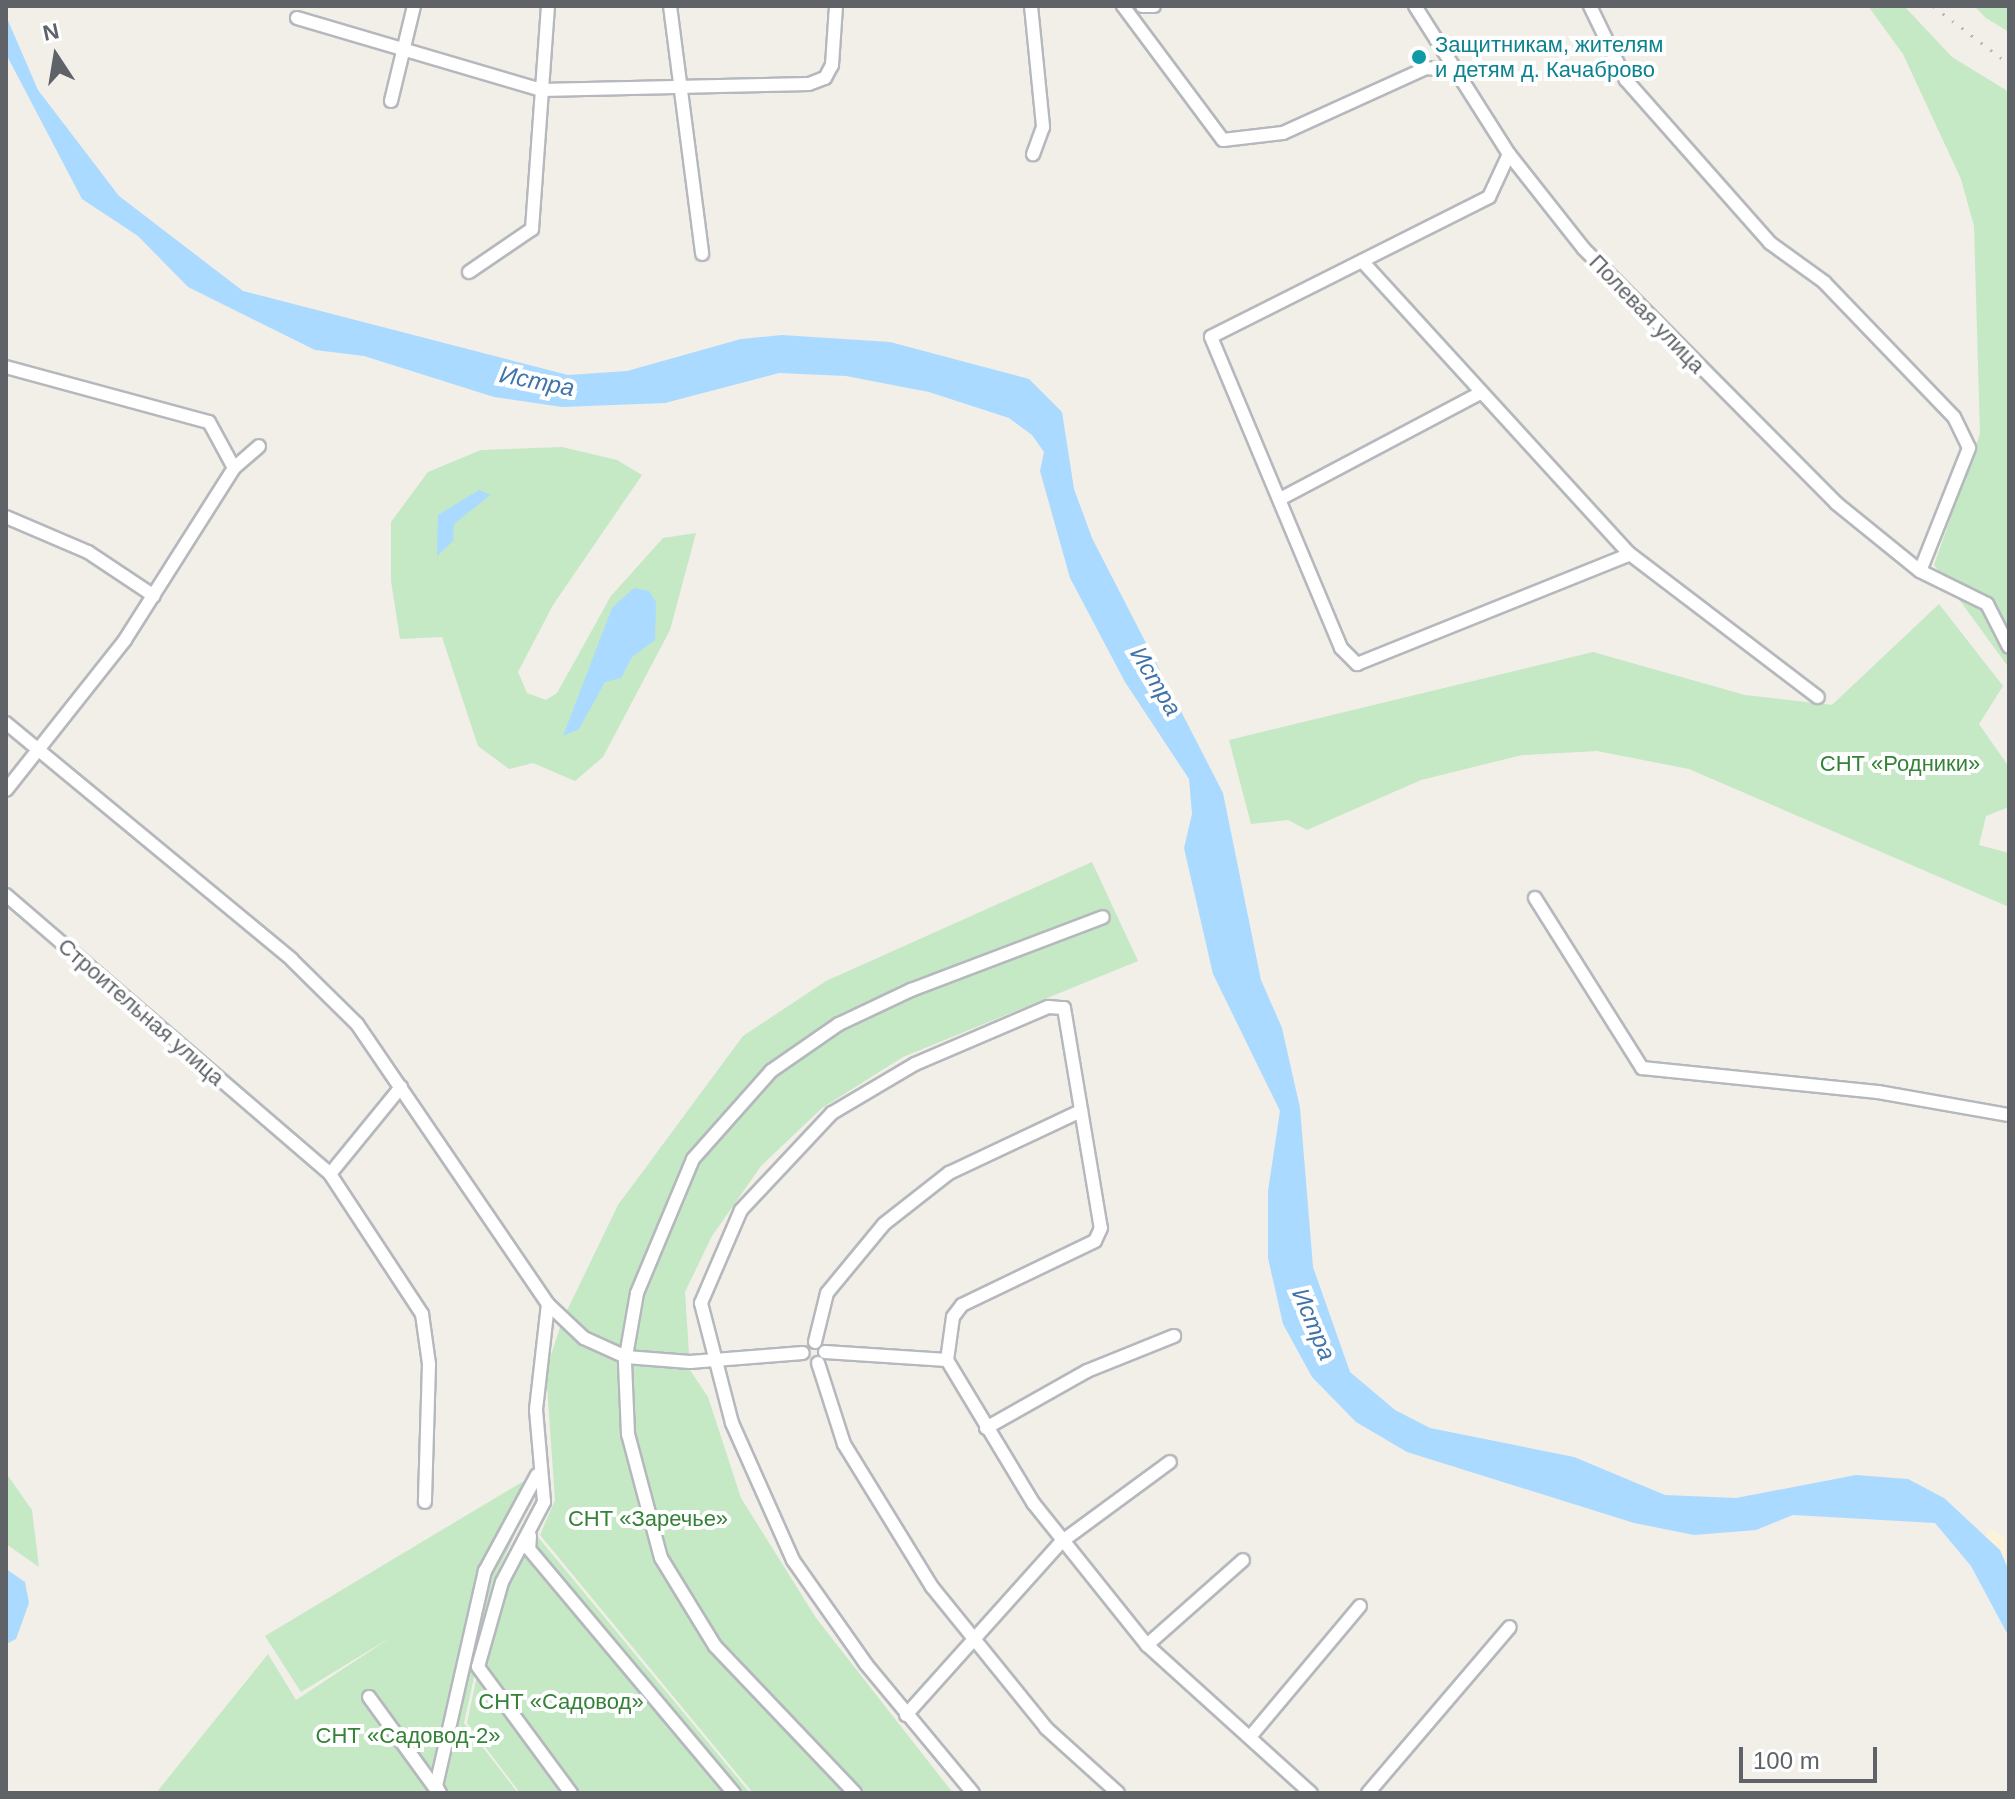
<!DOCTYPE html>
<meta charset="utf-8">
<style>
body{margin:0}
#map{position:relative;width:2015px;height:1799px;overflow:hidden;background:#f1efe8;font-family:Arial,sans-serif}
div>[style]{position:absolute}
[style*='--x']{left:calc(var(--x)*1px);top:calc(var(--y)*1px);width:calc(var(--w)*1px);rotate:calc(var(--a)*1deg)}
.green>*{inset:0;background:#c5e8c5}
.sand>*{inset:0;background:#fbf3d9}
.water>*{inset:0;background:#aadaff}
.roads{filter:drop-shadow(2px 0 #b5b8bc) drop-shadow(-2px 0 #b5b8bc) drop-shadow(0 2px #b5b8bc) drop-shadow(0 -2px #b5b8bc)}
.minor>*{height:12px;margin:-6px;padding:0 6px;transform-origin:6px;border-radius:6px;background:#fff}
.rail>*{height:3px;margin-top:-1.5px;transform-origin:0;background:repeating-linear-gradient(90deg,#b6b7b8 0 2px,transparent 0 12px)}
.dots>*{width:22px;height:22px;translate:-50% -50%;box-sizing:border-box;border:4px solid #fff;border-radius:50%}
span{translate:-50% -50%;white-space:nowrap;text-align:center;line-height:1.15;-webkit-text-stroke:8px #fff;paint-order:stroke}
.culture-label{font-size:22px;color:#0d838f}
.left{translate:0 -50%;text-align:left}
.street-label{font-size:22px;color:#5f6368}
.park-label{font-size:22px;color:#348238}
.water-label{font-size:24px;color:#4174aa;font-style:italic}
.frame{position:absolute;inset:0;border:8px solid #5f6368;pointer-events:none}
.north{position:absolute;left:16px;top:16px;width:80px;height:80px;-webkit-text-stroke:6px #fff;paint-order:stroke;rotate:348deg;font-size:22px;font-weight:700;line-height:32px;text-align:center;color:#5f6368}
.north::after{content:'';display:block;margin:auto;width:28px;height:36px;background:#5f6368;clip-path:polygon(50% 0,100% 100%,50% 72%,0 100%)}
.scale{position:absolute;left:1739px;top:1747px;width:138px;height:36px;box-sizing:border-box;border:4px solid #5f6368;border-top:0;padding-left:10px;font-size:24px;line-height:28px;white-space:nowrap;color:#5f6368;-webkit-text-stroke:6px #fff;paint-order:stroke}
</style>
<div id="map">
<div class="green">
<div style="clip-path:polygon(1868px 6px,1904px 6px,1952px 57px,2009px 92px,2009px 668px,1934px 565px,1980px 434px,1974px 226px,1961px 179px,1903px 54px)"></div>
<div style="clip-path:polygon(1974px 6px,2009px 6px,2009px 32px,1986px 18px)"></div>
<div style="clip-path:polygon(562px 447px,617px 460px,642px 475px,553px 605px,518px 672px,527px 693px,546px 700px,557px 693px,611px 596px,663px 538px,696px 533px,670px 630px,603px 757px,575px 781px,533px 763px,509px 769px,478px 746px,442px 637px,400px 639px,391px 581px,391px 522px,428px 472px,481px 450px)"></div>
<div style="clip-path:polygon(1939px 604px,2003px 686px,1979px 724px,2009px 767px,2009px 807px,1986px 816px,1979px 845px,2009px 853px,2009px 907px,1689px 769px,1597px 751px,1522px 755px,1421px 780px,1307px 830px,1288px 820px,1251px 824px,1229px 740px,1593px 652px,1745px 695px,1832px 705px)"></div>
<div style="clip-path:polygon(1092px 862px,1138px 961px,903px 1057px,822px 1108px,761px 1166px,712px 1236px,685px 1292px,690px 1370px,708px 1397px,741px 1498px,816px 1618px,953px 1793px,753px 1793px,540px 1535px,555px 1500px,546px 1371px,562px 1321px,618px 1205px,743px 1036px,826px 981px)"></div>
<div style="clip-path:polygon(6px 1473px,32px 1510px,39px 1567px,6px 1544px)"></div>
<div style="clip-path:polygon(522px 1482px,534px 1492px,496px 1576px,464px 1723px,518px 1793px,156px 1793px,268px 1654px,296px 1700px,393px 1636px,301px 1692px,265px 1636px)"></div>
<div style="clip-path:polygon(522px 1525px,538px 1537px,750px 1793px,520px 1793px,467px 1723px,498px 1577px)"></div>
</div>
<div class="sand">
<div style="clip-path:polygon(1990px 1528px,2005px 1538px,2005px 1561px,1985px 1538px)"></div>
</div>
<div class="water">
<div style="clip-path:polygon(6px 16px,38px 90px,119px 196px,243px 291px,568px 375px,627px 371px,741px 339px,782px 335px,890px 342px,1029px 379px,1062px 412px,1074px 489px,1092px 538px,1223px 793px,1261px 980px,1282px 1028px,1300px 1108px,1313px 1267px,1350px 1372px,1395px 1410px,1430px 1428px,1574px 1457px,1665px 1495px,1736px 1498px,1856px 1475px,1908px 1479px,1944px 1498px,2000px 1550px,2009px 1571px,2009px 1637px,1971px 1566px,1935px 1523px,1793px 1515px,1756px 1530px,1694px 1535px,1634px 1523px,1407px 1452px,1356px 1422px,1312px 1377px,1283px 1324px,1268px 1258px,1268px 1191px,1280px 1111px,1213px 974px,1184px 848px,1192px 814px,1189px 779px,1125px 682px,1070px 578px,1040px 471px,1044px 452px,1032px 435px,1009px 418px,929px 392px,846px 376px,779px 373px,665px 403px,562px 407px,494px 397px,364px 356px,315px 350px,188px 287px,138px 236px,82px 199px,6px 54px)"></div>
<div style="clip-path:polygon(479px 490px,490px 495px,454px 524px,453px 541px,437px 556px,438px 515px)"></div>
<div style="clip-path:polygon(634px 588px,649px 591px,656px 602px,655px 640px,632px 657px,621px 678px,605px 682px,579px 729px,563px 736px,612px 608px)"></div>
<div style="clip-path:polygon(6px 1569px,25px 1582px,29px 1603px,16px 1639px,6px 1644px)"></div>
</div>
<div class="roads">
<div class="minor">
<div style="--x:670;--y:6;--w:250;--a:82.6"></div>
<div style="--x:1031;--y:6;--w:122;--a:84.3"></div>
<div style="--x:1043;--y:127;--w:29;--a:110"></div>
<div style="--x:1123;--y:6;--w:167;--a:53.3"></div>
<div style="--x:1223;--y:140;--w:60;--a:-6.7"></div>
<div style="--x:1283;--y:133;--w:157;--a:-24.4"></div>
<div style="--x:1426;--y:68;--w:29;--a:6"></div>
<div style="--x:1142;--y:6;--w:12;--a:0"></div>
<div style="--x:1415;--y:6;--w:175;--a:57.6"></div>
<div style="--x:1509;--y:154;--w:121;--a:51.7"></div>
<div style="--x:1584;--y:249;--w:358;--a:45.2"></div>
<div style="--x:1836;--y:503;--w:108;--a:39"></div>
<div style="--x:1920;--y:571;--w:75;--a:26.2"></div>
<div style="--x:1987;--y:604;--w:48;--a:62.9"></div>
<div style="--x:1590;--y:6;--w:82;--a:64.1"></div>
<div style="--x:1626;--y:80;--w:217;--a:48.5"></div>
<div style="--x:1770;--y:243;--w:67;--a:35.8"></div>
<div style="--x:1824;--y:282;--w:187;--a:46.1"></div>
<div style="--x:1954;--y:417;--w:34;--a:64"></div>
<div style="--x:1969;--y:448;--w:132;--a:111.7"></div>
<div style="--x:297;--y:18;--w:254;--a:16.4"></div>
<div style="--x:541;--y:90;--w:268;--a:-1.3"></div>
<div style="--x:809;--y:84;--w:17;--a:-21"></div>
<div style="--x:825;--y:78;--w:15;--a:-62"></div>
<div style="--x:832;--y:65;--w:59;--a:-86.1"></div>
<div style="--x:391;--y:101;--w:98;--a:-76.4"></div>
<div style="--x:1509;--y:154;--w:47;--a:114.9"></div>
<div style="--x:1489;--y:197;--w:311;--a:153.3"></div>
<div style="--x:1211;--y:337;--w:337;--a:67.3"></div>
<div style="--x:1341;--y:648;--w:23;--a:45"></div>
<div style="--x:1357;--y:664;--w:294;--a:-21.9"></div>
<div style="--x:1362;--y:261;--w:397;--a:47.6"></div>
<div style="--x:1630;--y:554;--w:236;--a:37.3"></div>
<div style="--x:469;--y:272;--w:76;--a:-34.3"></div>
<div style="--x:532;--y:229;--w:224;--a:-85.9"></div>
<div style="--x:6;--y:367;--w:210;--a:15.2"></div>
<div style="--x:209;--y:422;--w:52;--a:61.5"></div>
<div style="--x:234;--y:468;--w:204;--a:122.4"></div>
<div style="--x:125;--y:640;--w:191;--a:128.4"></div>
<div style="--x:234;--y:468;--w:33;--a:-41"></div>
<div style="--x:1280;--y:499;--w:224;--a:-27.9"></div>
<div style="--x:6;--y:517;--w:89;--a:23.1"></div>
<div style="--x:88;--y:552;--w:79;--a:33.7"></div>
<div style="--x:6;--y:723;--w:371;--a:39.6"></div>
<div style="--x:292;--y:960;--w:91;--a:44.6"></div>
<div style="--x:357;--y:1024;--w:339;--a:55.7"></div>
<div style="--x:548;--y:1304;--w:50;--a:43.4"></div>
<div style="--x:584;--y:1338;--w:46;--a:24.3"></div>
<div style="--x:626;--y:1357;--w:64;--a:4.5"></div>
<div style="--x:690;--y:1362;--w:113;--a:-4.6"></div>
<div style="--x:6;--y:895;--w:428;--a:40.7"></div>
<div style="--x:1535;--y:898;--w:201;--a:57.8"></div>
<div style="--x:1642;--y:1068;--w:237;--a:5.8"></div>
<div style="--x:1878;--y:1092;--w:133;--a:10"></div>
<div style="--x:401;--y:1087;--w:112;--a:129.2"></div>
<div style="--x:330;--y:1174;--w:168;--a:56.7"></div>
<div style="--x:422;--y:1314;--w:50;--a:82"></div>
<div style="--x:429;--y:1364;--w:138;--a:91.7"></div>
<div style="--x:548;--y:1304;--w:107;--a:96.5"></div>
<div style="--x:536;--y:1410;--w:92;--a:85"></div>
<div style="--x:544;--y:1502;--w:90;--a:117.7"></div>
<div style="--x:502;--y:1582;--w:88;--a:105.8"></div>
<div style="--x:478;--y:1667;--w:157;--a:53.6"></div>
<div style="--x:815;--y:1342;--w:50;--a:-76.2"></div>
<div style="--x:827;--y:1293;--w:89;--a:-50.4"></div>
<div style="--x:884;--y:1224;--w:83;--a:-38.1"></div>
<div style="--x:949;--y:1173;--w:146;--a:-25.2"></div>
<div style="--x:825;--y:1352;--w:122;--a:3.8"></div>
<div style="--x:818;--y:1363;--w:85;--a:72.2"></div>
<div style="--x:844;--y:1444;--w:168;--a:58.4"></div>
<div style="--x:932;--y:1587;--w:181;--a:51"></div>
<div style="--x:1046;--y:1728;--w:97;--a:42.1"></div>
<div style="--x:986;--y:1428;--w:116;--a:-29.4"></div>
<div style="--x:1087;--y:1371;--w:94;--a:-21.9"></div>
<div style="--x:530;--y:1536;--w:13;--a:94"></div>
<div style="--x:529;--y:1549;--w:319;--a:50"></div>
<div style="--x:1147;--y:1645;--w:128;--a:-41.5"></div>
<div style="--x:369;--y:1697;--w:112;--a:54"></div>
<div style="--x:906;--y:1715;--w:232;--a:-48.1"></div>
<div style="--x:1061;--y:1542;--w:135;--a:-36.3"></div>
<div style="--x:1250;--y:1737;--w:171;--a:-50"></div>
<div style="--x:440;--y:1793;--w:8;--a:-120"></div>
<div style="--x:436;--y:1786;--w:221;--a:-77.2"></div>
<div style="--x:485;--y:1571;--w:109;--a:-61.6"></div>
<div style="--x:855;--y:1793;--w:203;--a:-133.6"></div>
<div style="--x:715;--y:1646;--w:103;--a:-121.5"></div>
<div style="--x:661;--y:1558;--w:128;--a:-104.9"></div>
<div style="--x:628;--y:1434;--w:72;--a:-92.4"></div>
<div style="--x:625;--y:1362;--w:70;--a:-80.1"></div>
<div style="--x:637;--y:1293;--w:145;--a:-67.3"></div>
<div style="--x:693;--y:1159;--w:118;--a:-48.4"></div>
<div style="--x:771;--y:1071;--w:83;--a:-34.7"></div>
<div style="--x:839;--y:1024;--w:80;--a:-25.3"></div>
<div style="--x:911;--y:990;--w:205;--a:-20.8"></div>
<div style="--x:973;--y:1793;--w:168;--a:-129.7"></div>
<div style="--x:866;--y:1664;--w:127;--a:-125.1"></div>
<div style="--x:793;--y:1560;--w:150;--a:-114"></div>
<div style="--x:732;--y:1423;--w:124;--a:-104.5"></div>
<div style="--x:701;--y:1303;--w:101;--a:-66.7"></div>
<div style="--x:741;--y:1210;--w:133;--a:-46.8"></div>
<div style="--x:832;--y:1113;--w:96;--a:-30.6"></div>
<div style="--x:915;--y:1064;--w:145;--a:-23.2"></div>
<div style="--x:1048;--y:1007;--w:16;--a:4"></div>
<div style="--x:1064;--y:1008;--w:223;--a:80.5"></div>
<div style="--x:1101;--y:1228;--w:14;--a:115"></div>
<div style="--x:1095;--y:1241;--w:148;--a:154.3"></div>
<div style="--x:962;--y:1305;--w:15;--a:127"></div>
<div style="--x:953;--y:1317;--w:43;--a:97.9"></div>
<div style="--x:947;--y:1360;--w:168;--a:58.9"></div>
<div style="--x:1034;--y:1504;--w:181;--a:51.3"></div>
<div style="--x:1147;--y:1645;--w:221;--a:42.1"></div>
<div style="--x:1368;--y:1793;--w:218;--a:-49.5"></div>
</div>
</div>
<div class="rail">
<div style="--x:1933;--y:6;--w:96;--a:37.3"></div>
</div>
<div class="dots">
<div style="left:1419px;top:57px;background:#0f9aa8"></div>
</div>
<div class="culture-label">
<span class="left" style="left:1435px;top:57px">Защитникам, жителям<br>и детям д. Качаброво</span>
</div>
<div class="street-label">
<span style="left:1647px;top:314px;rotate:46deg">Полевая улица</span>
<span style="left:141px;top:1012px;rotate:41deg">Строительная улица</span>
</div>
<div class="park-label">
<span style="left:1900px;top:764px">СНТ «Родники»</span>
<span style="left:648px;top:1519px">СНТ «Заречье»</span>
<span style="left:561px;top:1702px">СНТ «Садовод»</span>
<span style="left:408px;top:1736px">СНТ «Садовод-2»</span>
</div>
<div class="water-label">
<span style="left:537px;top:381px;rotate:11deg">Истра</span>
<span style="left:1156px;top:681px;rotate:59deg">Истра</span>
<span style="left:1314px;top:1324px;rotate:67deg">Истра</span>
</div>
<div class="frame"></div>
<div class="north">N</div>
<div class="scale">100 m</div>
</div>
